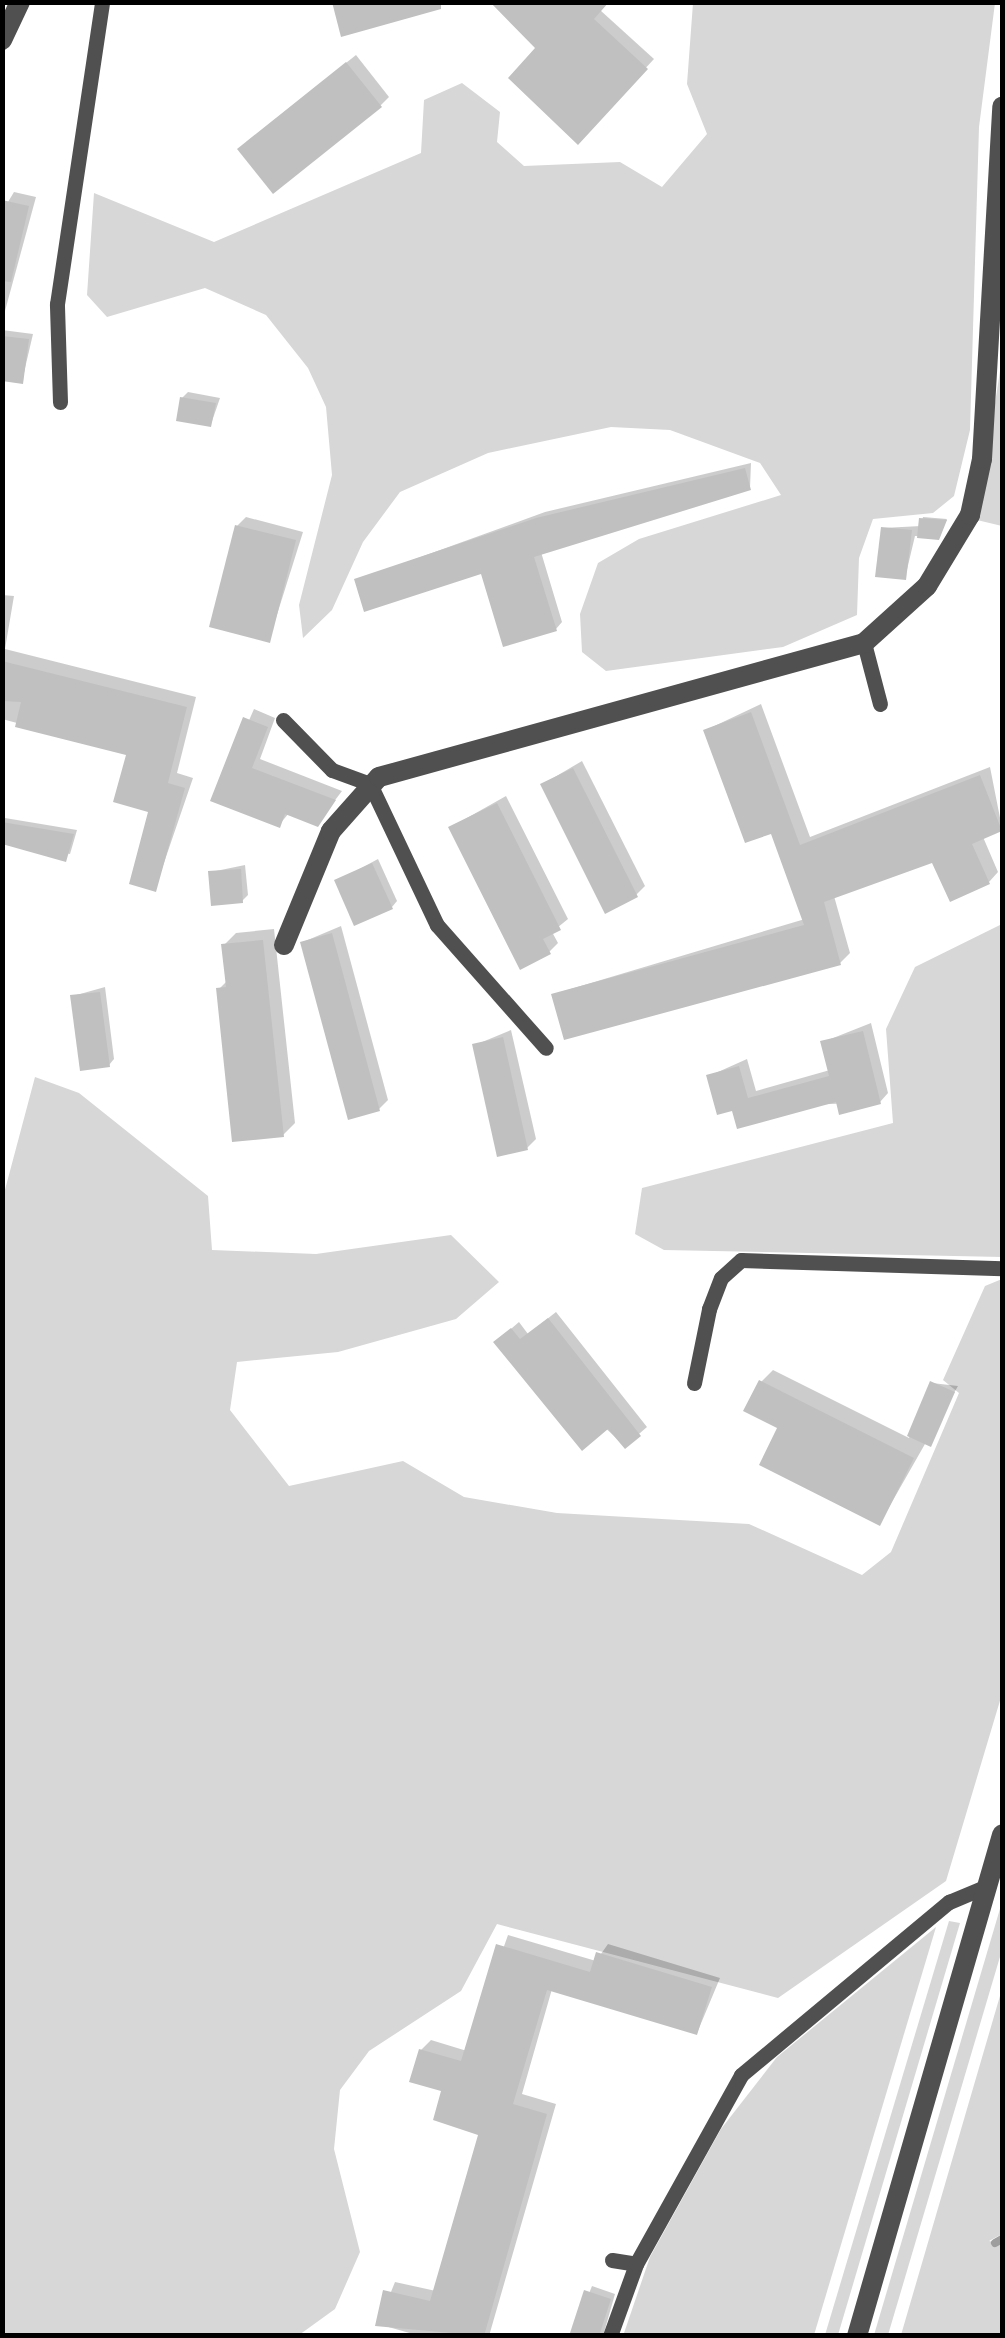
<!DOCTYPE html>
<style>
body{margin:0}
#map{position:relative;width:1005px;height:2338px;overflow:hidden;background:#fff;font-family:"Sofia Sans Condensed",sans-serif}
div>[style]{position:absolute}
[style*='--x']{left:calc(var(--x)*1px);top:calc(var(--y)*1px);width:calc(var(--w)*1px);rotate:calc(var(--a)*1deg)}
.green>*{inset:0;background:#d7d7d7}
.shadow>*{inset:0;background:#0003}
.stream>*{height:8px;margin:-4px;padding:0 4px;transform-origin:4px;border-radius:4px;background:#9e9e9e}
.building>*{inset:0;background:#c0c0c0}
.service>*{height:15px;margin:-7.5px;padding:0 7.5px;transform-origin:7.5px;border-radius:7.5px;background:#505050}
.minor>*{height:20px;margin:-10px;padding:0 10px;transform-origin:10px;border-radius:10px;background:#505050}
span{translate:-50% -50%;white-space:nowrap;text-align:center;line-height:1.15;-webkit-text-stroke:9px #fff;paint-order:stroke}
.frame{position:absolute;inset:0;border:5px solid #000;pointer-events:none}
</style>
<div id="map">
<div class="green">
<div style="clip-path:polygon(693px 3px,995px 3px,979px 127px,970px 430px,954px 496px,933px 513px,873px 519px,859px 558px,857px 615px,783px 647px,606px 671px,582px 652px,580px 614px,598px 563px,639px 539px,781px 495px,760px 463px,670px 430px,611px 427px,488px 453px,400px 492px,363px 542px,332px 610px,303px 638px,299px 605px,332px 475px,326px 407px,308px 368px,266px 315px,205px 288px,107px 317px,87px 295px,94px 193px,214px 242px,421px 153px,424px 100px,462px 83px,500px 112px,497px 142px,524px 166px,620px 162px,662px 187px,707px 134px,687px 84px)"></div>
<div style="clip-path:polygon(1002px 358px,1002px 526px,977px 520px)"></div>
<div style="clip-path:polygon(1002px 924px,1002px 1257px,664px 1250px,635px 1234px,642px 1188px,893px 1123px,886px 1029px,915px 967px)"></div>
<div style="clip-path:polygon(35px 1077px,79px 1093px,208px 1196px,212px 1250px,316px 1254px,451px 1235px,499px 1282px,456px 1319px,338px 1352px,237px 1362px,230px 1410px,289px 1486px,403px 1461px,464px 1497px,557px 1513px,749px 1524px,862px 1575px,891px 1552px,959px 1393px,943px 1380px,985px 1286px,1002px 1279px,1002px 1694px,946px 1881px,778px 1998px,497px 1924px,461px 1991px,369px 2051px,340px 2090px,334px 2149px,360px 2252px,335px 2309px,299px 2335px,3px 2335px,2px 1201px)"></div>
<div style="clip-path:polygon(1002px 1902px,1002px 1950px,888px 2335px,874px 2335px)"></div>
<div style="clip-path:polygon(949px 1921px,960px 1923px,838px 2335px,825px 2335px)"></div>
<div style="clip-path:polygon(936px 1927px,814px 2335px,623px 2336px,650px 2257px,721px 2129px,777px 2057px)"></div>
<div style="clip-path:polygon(1002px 1989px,1002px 2234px,989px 2241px,1002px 2244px,1002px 2335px,901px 2335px)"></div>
</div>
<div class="shadow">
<div style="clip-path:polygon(600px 10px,654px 59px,578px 141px,538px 48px)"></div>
<div style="clip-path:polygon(356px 55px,389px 97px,380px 106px,249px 140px)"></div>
<div style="clip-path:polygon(14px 192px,36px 197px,2px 322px,2px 212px)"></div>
<div style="clip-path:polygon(2px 330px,33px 334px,22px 381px,2px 379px)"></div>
<div style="clip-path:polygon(188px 392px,220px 398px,211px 424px,182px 398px)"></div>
<div style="clip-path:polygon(751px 463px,750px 488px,541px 552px,562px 622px,556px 629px,482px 571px,357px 580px,545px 512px)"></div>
<div style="clip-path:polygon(246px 517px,303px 532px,269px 640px,237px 526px)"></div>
<div style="clip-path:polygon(923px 517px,947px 519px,938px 537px,915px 536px,905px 578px,883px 528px,921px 526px)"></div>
<div style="clip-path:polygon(2px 595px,14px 596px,5px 649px,196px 697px,177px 773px,193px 778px,155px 889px,151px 811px,129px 753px,2px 719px)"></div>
<div style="clip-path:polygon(761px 704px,810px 837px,990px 767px,1002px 828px,983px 837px,998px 872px,989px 882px,934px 860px,834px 896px,850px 953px,840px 963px,554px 994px,805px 919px,772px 831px,706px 730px)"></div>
<div style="clip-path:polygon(254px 709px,275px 718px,260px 759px,342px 791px,317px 824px,289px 813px,279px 825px,214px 800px)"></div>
<div style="clip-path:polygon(582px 761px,645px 886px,636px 895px,543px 784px)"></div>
<div style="clip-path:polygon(506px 796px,568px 919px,552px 932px,558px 943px,549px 952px,451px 827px)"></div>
<div style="clip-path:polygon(5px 818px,77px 830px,70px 854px,2px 841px)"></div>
<div style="clip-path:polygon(378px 859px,397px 901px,392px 907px,337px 881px)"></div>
<div style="clip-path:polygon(245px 865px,248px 895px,242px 901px,211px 872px)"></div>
<div style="clip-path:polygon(341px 926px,388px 1100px,379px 1109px,303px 942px)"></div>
<div style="clip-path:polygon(274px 929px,295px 1123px,283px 1135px,219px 989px,228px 980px,224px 945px,236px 933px)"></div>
<div style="clip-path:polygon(105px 987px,114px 1059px,109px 1065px,73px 996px)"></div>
<div style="clip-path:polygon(871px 1023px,888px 1093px,880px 1102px,734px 1108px,709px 1076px,747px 1059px,756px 1091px,830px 1070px,823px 1042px)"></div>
<div style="clip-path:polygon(511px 1030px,536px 1139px,527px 1148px,475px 1045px)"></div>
<div style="clip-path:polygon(556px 1312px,647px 1427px,625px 1446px,504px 1335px,519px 1322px,528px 1334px)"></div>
<div style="clip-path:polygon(773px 1370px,909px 1438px,932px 1383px,958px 1386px,880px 1523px,781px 1427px,761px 1382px)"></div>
<div style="clip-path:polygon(508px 1935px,596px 1961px,608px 1944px,720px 1978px,697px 2033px,552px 1989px,522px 2094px,556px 2104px,489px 2336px,420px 2336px,378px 2324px,395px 2282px,436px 2291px,481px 2133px,421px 2050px,431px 2040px,467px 2051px)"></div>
<div style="clip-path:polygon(592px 2286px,615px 2294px,603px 2336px,572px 2336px)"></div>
</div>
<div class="stream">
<div style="--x:995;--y:2243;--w:8;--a:-30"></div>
</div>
<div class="building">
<div style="clip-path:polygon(332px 2px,441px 2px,441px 9px,341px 37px)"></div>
<div style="clip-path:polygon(490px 2px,609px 2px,594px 19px,648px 69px,578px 145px,508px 78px,535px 48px)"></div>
<div style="clip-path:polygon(346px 62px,382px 107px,273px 194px,237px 149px)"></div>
<div style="clip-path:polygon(2px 200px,29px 206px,11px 282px,2px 281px)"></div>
<div style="clip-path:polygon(2px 336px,29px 339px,23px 384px,2px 381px)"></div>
<div style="clip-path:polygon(180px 397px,216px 403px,211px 427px,176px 421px)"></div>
<div style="clip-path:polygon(745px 468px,751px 490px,534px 557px,557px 631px,503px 647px,481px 574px,364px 612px,354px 579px,536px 518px)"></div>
<div style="clip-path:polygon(919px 518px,947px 520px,939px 540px,917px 538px)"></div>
<div style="clip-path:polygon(235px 525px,296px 540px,270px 643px,209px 627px)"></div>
<div style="clip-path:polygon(881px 527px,912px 530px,906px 580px,875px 577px)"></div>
<div style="clip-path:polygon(2px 661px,187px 707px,168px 783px,185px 788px,156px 892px,129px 884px,148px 812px,113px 802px,126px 755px,15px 727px,21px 702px,2px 701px)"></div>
<div style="clip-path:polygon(751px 712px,800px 845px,980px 775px,1002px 831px,972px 844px,990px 884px,950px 902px,932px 863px,824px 902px,841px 965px,564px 1040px,551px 994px,804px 925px,771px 834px,745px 843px,703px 730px)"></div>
<div style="clip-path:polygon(243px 717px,268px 727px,252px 768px,336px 800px,318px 827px,285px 814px,280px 828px,210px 801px)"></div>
<div style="clip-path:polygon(573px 768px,638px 897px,605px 914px,540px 784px)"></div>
<div style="clip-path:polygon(497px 803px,561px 930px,543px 939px,551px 954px,520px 970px,448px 827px)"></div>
<div style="clip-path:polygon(2px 822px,74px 834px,66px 862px,2px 844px)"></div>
<div style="clip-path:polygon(372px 863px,393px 909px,354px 926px,334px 880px)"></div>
<div style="clip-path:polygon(241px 869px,243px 903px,211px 906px,208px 871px)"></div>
<div style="clip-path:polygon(332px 933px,380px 1111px,348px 1120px,300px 942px)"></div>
<div style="clip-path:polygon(263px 940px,284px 1137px,232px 1142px,216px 988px,226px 987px,221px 944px)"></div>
<div style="clip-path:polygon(100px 992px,110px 1067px,80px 1071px,70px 995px)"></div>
<div style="clip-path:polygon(863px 1031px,881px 1104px,839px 1115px,836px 1102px,737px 1129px,732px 1111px,717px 1115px,706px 1075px,739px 1066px,748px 1098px,829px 1076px,820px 1041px)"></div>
<div style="clip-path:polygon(503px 1037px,528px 1150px,497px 1157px,472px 1044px)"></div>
<div style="clip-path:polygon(548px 1318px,641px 1436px,625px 1449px,608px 1429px,582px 1451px,493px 1342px,511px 1328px,520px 1339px)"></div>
<div style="clip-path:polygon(759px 1380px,914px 1458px,880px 1526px,759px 1465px,777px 1428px,743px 1411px)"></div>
<div style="clip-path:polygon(930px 1381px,955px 1392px,931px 1447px,907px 1436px)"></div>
<div style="clip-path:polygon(496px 1944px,590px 1972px,596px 1952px,712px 1987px,697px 2035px,547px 1990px,513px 2104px,547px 2114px,484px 2336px,375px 2326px,383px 2290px,430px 2301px,478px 2135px,433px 2120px,441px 2091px,409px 2082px,419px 2049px,461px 2061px)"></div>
<div style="clip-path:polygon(584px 2290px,611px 2299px,599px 2336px,569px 2336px)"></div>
</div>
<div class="service">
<div style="--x:60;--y:402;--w:98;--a:-91.8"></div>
<div style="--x:57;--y:304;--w:305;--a:-81.5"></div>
<div style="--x:864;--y:643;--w:63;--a:75.3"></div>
<div style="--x:283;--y:720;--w:70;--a:45.6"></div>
<div style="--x:332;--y:770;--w:40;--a:20.2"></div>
<div style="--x:370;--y:784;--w:156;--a:64.6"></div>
<div style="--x:437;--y:925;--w:164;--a:48.5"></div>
<div style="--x:694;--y:1383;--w:76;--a:-78.5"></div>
<div style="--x:709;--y:1309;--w:33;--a:-69"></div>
<div style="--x:721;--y:1278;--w:27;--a:-42"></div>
<div style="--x:741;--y:1260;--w:261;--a:1.8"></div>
<div style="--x:612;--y:2260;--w:24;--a:9"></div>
<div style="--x:610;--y:2336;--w:77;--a:-70.1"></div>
<div style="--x:636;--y:2264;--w:216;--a:-60.9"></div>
<div style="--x:741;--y:2075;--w:271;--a:-39.8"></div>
<div style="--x:949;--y:1902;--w:41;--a:-22.8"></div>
</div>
<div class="minor">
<div style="--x:2;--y:40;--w:42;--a:-64.7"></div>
<div style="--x:284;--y:945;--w:123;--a:-67.6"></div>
<div style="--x:331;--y:831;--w:72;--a:-48.4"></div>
<div style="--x:379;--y:777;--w:503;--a:-15.44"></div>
<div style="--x:864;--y:643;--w:85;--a:-42.1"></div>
<div style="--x:927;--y:586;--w:83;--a:-58.8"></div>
<div style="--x:970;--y:515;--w:57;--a:-77.9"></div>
<div style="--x:982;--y:459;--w:353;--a:-86.7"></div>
<div style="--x:857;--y:2336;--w:522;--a:-73.86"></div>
</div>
<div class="frame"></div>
</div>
